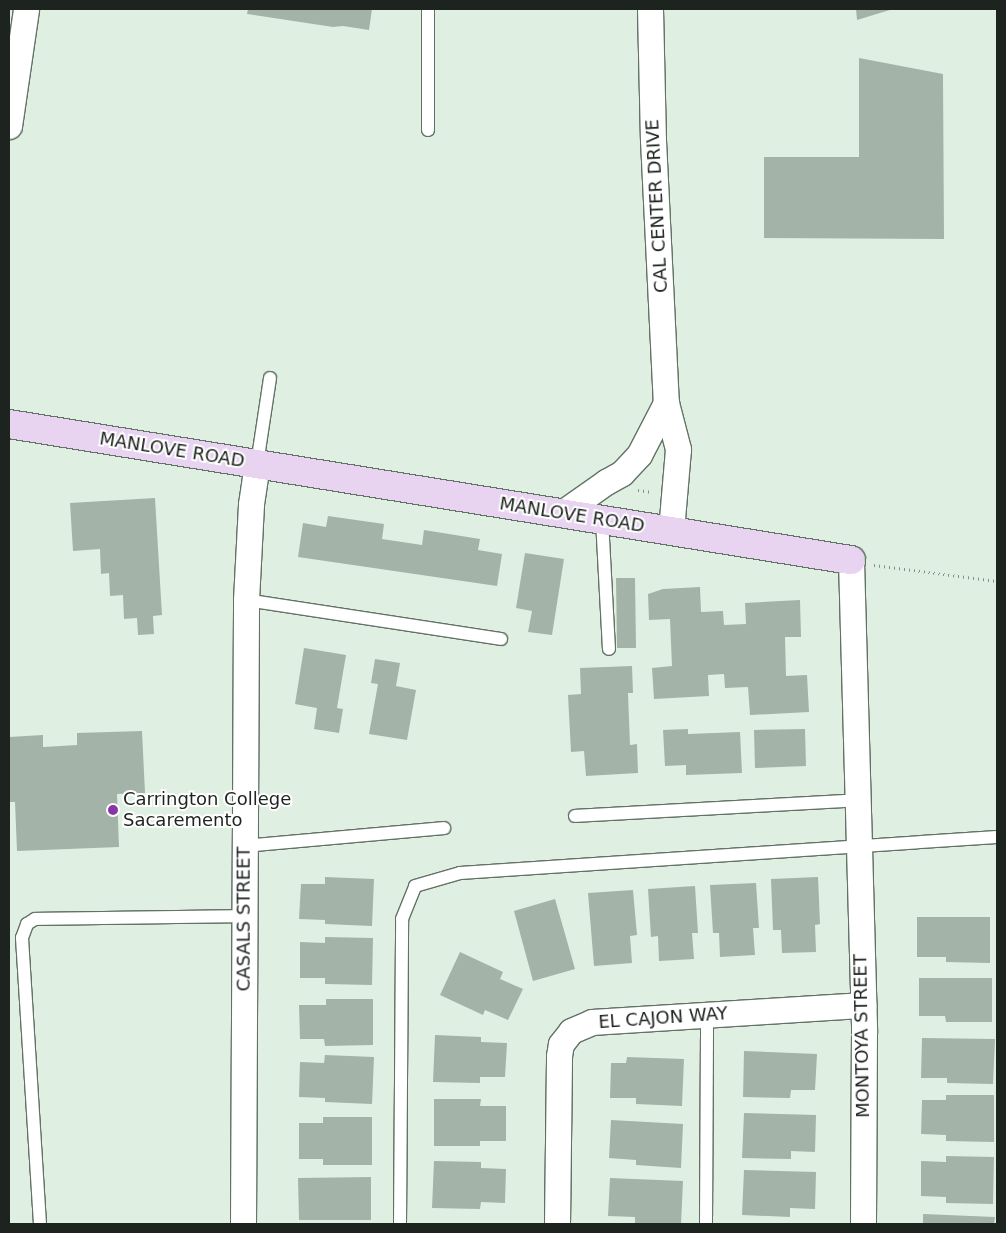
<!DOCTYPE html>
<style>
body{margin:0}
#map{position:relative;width:1006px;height:1233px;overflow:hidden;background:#dff0e3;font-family:"DejaVu Sans",sans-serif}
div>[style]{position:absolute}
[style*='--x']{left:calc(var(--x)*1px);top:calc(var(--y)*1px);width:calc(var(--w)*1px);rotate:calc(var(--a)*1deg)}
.building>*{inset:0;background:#a3b3a7}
.path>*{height:3px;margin-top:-1.5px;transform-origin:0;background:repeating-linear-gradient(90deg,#848f87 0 1px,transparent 0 5px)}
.roads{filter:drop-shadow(1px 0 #637166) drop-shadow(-1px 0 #637166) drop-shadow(0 1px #637166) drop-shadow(0 -1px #637166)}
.lane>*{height:12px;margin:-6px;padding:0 6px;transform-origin:6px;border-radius:6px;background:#fff}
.street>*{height:25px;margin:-12.5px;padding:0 12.5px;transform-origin:12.5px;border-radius:12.5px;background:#fff}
.secondary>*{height:28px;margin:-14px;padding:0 14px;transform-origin:14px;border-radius:14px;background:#e8d3f1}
.dots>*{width:14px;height:14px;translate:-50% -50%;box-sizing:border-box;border:2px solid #fff;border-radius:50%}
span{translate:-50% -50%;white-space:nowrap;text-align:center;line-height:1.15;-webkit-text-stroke:4px #fff;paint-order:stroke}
.street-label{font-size:18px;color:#1d231f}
.poi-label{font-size:18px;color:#1d231f}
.left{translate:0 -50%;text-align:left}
.frame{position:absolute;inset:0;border:10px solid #1d231f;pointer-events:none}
</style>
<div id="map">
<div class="building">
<div style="clip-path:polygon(248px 9px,372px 9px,369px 30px,343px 26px,333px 27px,247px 14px)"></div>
<div style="clip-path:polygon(856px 9px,893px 9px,857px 20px)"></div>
<div style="clip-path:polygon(859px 58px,943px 74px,944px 239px,764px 238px,764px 157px,859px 157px)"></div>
<div style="clip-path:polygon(155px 498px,162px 615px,153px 616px,154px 634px,138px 635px,137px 618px,124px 619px,123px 595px,110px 596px,109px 573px,101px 574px,100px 549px,73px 551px,70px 503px)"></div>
<div style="clip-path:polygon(328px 516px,384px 524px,382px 539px,422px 545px,424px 530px,480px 539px,478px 550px,502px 554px,497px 586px,298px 557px,303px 523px,326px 527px)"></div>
<div style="clip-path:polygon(525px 553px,564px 559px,552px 635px,528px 632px,532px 611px,516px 608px)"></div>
<div style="clip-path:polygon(616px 578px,635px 578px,636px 648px,617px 648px)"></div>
<div style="clip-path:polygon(700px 587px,701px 612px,723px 611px,724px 625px,746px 624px,745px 603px,800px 600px,801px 637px,785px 637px,786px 676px,807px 675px,809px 712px,750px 715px,748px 687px,725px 688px,724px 674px,708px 675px,709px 696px,654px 699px,652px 668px,672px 666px,670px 619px,649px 620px,648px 594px,663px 589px)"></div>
<div style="clip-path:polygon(304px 648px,346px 655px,337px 708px,343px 709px,339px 733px,314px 729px,317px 708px,295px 704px)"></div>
<div style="clip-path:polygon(375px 659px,400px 663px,396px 686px,416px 690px,407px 740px,369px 734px,378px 684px,371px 683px)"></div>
<div style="clip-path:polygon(632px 666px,633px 693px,628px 693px,630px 745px,637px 744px,638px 773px,586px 776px,584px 751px,571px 752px,568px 695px,581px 694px,580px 668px)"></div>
<div style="clip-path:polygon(688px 729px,688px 734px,740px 732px,742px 773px,686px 775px,686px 765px,665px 766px,663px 730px)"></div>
<div style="clip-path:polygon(805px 729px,806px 766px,755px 768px,754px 730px)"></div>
<div style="clip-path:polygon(142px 731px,145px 793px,117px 794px,119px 847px,17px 851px,15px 802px,9px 802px,9px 737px,43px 735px,43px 747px,77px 745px,77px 733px)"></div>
<div style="clip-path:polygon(325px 877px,374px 879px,372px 926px,325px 924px,325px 920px,299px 919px,301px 884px,325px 884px)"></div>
<div style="clip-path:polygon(818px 877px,820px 924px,815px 925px,816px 952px,782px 953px,781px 930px,773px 930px,771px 879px)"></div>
<div style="clip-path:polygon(756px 883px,759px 928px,753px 928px,755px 955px,720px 957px,719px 933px,713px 933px,710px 885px)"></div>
<div style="clip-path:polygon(695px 886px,698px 933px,692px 933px,694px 959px,659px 961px,658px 936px,651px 937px,648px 889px)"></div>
<div style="clip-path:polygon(633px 890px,637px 935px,630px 936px,632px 963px,594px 966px,588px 893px)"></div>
<div style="clip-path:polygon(555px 899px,575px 969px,533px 981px,514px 911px)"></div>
<div style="clip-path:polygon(917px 917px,990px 917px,990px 963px,946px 962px,946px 957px,917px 957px)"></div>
<div style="clip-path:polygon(325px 937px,373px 938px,372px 985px,325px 984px,325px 978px,300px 978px,300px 942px,325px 943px)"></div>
<div style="clip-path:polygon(460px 952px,503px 972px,500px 979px,523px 989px,508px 1020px,485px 1010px,483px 1015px,440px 995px)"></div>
<div style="clip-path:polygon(919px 978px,992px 978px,992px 1022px,946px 1022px,945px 1016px,919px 1016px)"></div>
<div style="clip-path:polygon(326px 999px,373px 999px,373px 1045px,325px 1046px,324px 1039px,300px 1039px,299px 1005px,326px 1005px)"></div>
<div style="clip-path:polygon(435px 1035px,481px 1037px,481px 1042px,507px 1043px,505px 1077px,480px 1077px,480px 1083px,433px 1082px)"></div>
<div style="clip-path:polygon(922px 1038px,995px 1039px,993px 1084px,947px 1083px,947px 1078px,921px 1078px)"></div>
<div style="clip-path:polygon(744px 1051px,817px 1054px,815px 1090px,791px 1090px,790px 1098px,743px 1097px)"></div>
<div style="clip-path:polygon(325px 1055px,374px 1057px,372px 1104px,325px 1102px,325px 1098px,299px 1097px,300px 1062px,324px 1063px)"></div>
<div style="clip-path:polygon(627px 1057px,684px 1059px,682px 1106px,636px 1104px,636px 1098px,610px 1098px,611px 1063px,626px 1063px)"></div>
<div style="clip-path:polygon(946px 1095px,994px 1095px,994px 1142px,946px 1141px,946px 1135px,921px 1134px,922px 1100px,946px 1100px)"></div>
<div style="clip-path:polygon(434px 1099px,481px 1099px,480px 1106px,506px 1106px,506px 1141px,480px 1141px,480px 1146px,434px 1146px)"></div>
<div style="clip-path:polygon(744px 1113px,816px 1115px,815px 1152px,791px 1151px,791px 1159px,742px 1158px)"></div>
<div style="clip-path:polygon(323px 1117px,372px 1117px,372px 1165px,323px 1165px,323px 1159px,299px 1159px,299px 1123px,323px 1123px)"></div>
<div style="clip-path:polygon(611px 1120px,683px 1124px,681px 1168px,636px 1165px,636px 1160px,609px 1158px)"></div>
<div style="clip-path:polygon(946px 1156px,994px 1157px,993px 1204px,946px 1203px,946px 1197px,921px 1196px,921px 1161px,946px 1162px)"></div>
<div style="clip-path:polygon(434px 1161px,481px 1162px,481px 1168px,506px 1169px,505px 1203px,481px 1202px,480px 1209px,432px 1208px)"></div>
<div style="clip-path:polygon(744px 1170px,816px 1172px,815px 1209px,790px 1208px,790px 1217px,742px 1215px)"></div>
<div style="clip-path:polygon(371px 1177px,371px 1220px,299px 1220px,298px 1178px)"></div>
<div style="clip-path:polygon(610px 1178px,683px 1181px,681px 1224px,635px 1223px,635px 1217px,608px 1216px)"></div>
<div style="clip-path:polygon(923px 1214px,995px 1217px,994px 1224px,923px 1224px)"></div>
</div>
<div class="path">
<div style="--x:638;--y:490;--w:14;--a:8"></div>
<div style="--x:874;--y:565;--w:124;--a:7.4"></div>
</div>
<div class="roads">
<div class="lane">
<div style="--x:428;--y:130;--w:121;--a:-90"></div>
<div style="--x:257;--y:464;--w:87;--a:-81.4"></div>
<div style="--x:602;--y:520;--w:129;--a:86.9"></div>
<div style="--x:246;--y:600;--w:258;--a:8.7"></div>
<div style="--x:575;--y:816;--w:282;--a:-3.2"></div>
<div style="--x:244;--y:846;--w:201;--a:-5.1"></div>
<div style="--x:40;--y:1224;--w:287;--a:-93.6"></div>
<div style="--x:22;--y:938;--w:15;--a:-70"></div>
<div style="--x:27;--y:924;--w:9;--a:-32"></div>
<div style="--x:35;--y:919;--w:210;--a:-0.8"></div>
<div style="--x:400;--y:1224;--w:305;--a:-89.6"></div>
<div style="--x:402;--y:919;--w:35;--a:-68"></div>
<div style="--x:415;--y:886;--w:47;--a:-16.1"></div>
<div style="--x:460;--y:873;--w:538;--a:-3.84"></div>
<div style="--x:706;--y:1224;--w:209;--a:-89.7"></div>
</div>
<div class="street">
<div style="--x:650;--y:9;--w:131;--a:88.7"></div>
<div style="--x:653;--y:140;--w:263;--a:87.2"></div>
<div style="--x:666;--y:403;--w:48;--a:75.4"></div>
<div style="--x:678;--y:449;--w:82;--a:94.9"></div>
<div style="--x:9;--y:126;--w:118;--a:-81.7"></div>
<div style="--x:562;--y:513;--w:54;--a:-35.2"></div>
<div style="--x:606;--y:482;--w:18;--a:-29"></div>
<div style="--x:622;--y:473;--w:25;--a:-47"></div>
<div style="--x:639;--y:455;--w:59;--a:-62.6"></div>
<div style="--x:851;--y:560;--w:472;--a:88.4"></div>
<div style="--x:864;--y:1032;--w:192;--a:90.3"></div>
<div style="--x:243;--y:1224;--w:624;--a:-89.72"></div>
<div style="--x:246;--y:600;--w:96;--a:-87"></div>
<div style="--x:251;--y:504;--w:40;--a:-81.5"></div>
<div style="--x:557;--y:1224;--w:168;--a:-89.3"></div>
<div style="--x:559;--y:1056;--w:12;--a:-81"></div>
<div style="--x:561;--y:1044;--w:16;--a:-52"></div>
<div style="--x:571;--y:1031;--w:23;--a:-23"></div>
<div style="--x:592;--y:1022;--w:272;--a:-3.6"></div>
</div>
<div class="secondary">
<div style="--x:9;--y:424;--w:853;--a:9.18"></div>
</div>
</div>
<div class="dots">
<div style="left:113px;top:810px;background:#8736a5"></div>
</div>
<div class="street-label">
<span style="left:657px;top:206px;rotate:-93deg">CAL CENTER DRIVE</span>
<span style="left:172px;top:450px;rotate:9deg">MANLOVE ROAD</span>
<span style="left:572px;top:515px;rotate:9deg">MANLOVE ROAD</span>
<span style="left:244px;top:919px;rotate:-90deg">CASALS STREET</span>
<span style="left:663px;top:1018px;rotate:-4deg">EL CAJON WAY</span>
<span style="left:862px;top:1036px;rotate:-91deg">MONTOYA STREET</span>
</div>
<div class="poi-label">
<span class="left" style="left:123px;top:810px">Carrington College<br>Sacaremento</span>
</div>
<div class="frame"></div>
</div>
